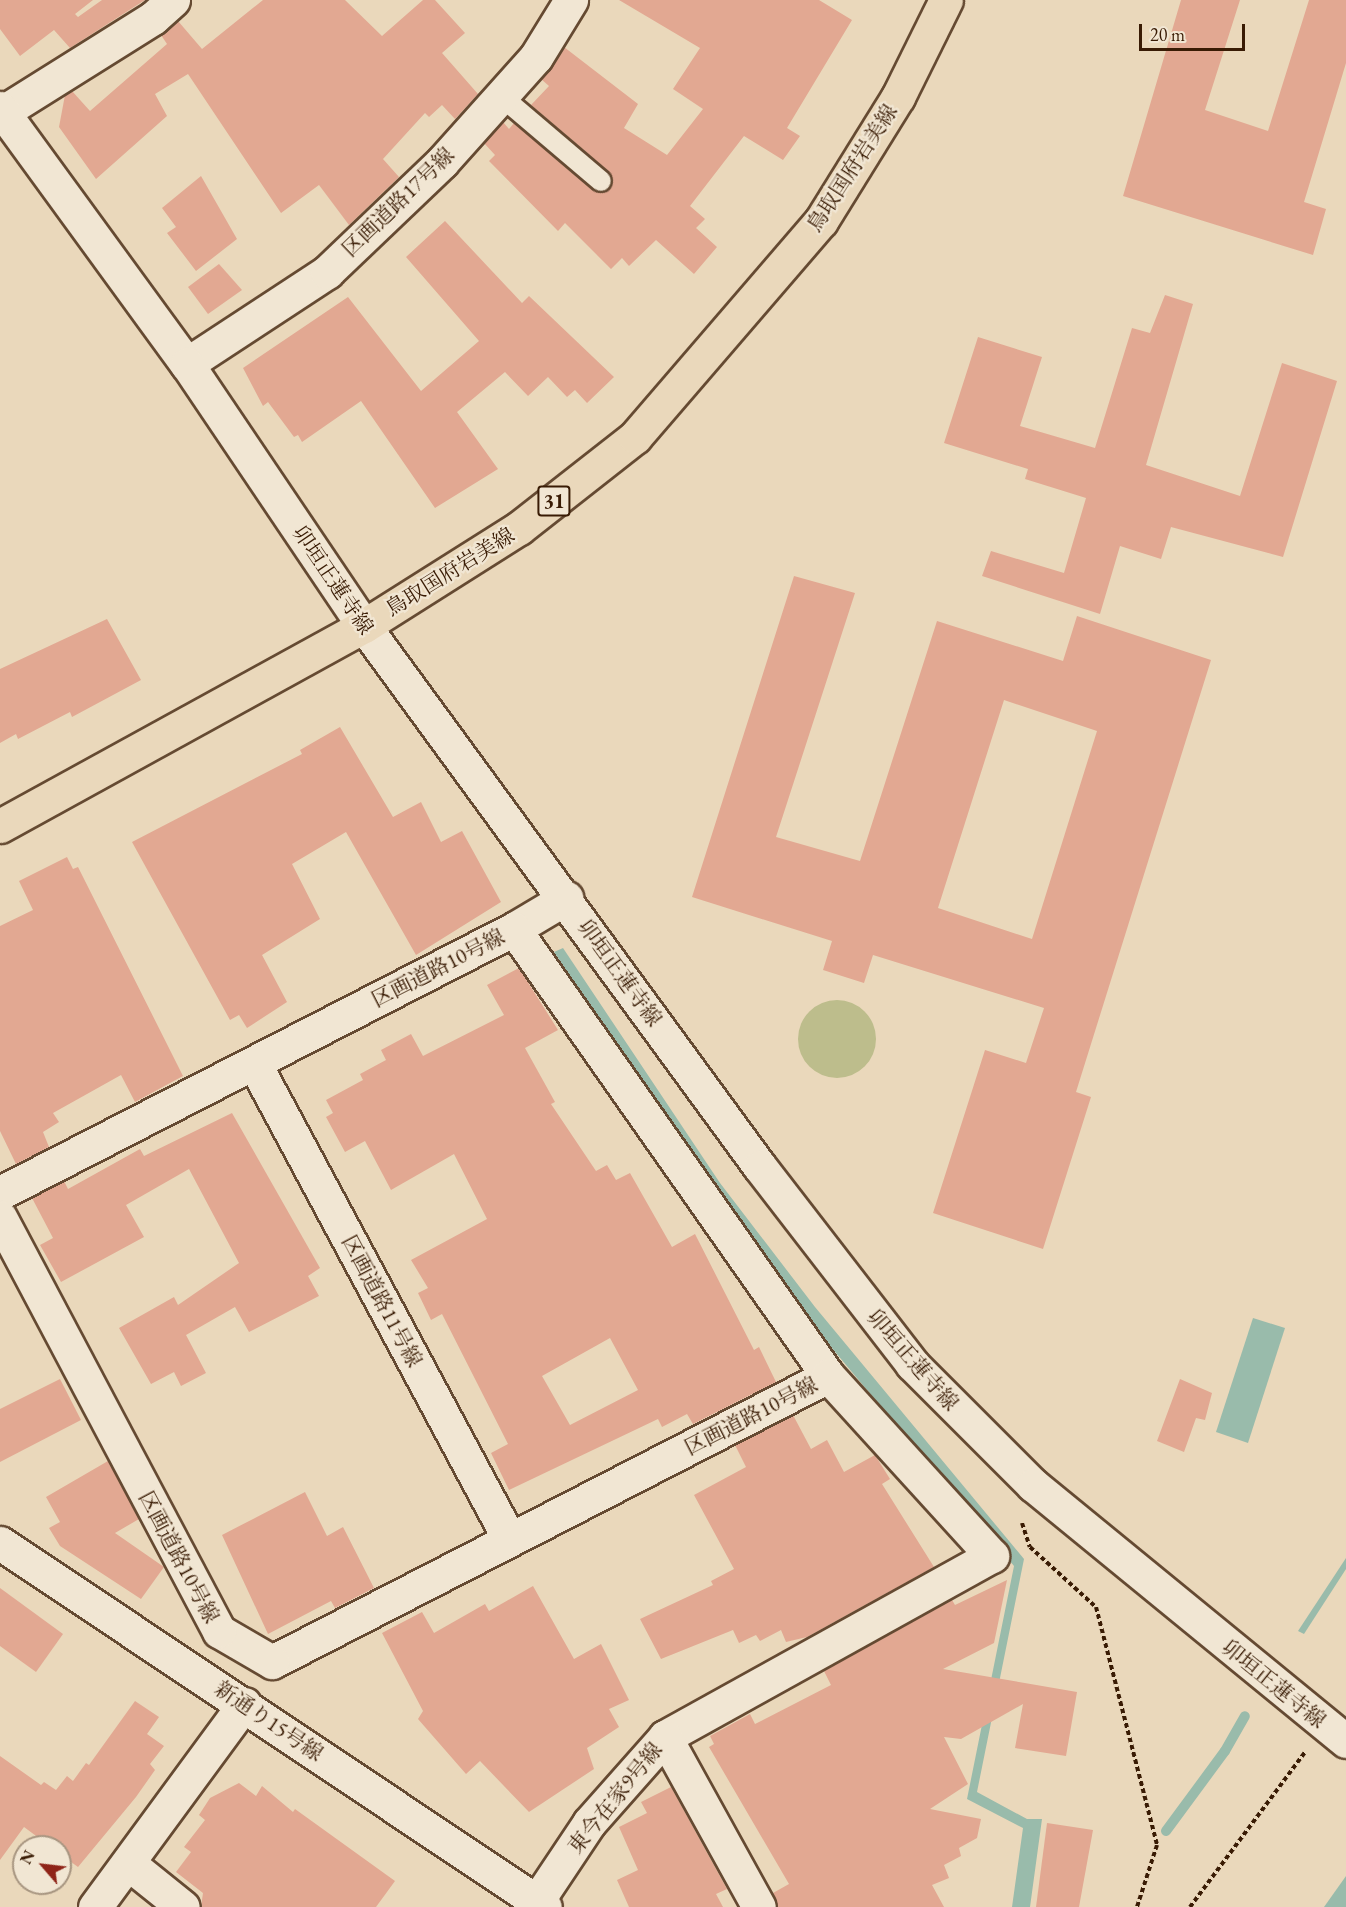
<!DOCTYPE html>
<meta charset="utf-8">
<style>
body{margin:0}
#map{position:relative;width:1346px;height:1907px;overflow:hidden;background:#ead8bb;font-family:"EB Garamond","Noto Serif JP",serif}
div>[style]{position:absolute}
[style*='--x']{left:calc(var(--x)*1px);top:calc(var(--y)*1px);width:calc(var(--w)*1px);rotate:calc(var(--a)*1deg)}
.green>*{inset:0;background:#bdbd8c}
.round{border-radius:50%}
.water>*{inset:0;background:#99bbab}
.stream>*{height:10px;margin:-5px;padding:0 5px;transform-origin:5px;border-radius:5px;background:#99bbab}
.building>*{inset:0;background:#e2a892}
.path>*{height:4px;margin-top:-2px;transform-origin:0;background:repeating-linear-gradient(90deg,#391b04 0 4.5px,transparent 0 7.5px)}
.roads{filter:drop-shadow(2px 0 #654a32) drop-shadow(-2px 0 #654a32) drop-shadow(0 2px #654a32) drop-shadow(0 -2px #654a32)}
.lane>*{height:20px;margin:-10px;padding:0 10px;transform-origin:10px;border-radius:10px;background:#f1e6d3}
.street>*{height:33px;margin:-16.5px;padding:0 16.5px;transform-origin:16.5px;border-radius:16.5px;background:#f1e6d3}
.secondary>*{height:33px;margin:-16.5px;padding:0 16.5px;transform-origin:16.5px;border-radius:16.5px;background:#f1e6d3}
.primary>*{height:33px;margin:-16.5px;padding:0 16.5px;transform-origin:16.5px;border-radius:16.5px;background:#ead8bb}
span{translate:-50% -50%;white-space:nowrap;text-align:center;line-height:1.15;-webkit-text-stroke:4.5px #f1e6d3;paint-order:stroke}
.shield-label span{padding:2px 4px;background:#f1e6d3;border:2px solid;border-radius:4px;-webkit-text-stroke-width:0}
.shield-label{font-size:20px;color:#391b04;font-weight:700}
.street-label{font-size:21px;color:#391b04}
.north{position:absolute;left:12px;top:1835px;width:60px;height:60px;box-sizing:border-box;background:#f1e6d3;border:2px solid #a79580;border-radius:50%;rotate:298deg;font-size:16px;font-weight:700;line-height:24px;text-align:center;color:#391b04}
.north::after{content:'';display:block;margin:auto;width:21px;height:27px;background:#8f2418;clip-path:polygon(50% 0,100% 100%,50% 72%,0 100%)}
.scale{position:absolute;left:1139px;top:24px;width:106px;height:27px;box-sizing:border-box;border:3px solid #391b04;border-top:0;padding-left:8px;font-size:18px;line-height:21px;white-space:nowrap;color:#391b04;-webkit-text-stroke:4px #f1e6d3;paint-order:stroke}
</style>
<div id="map">
<div class="green">
<div class="round" style="left:798px;top:1000px;width:78px;height:78px"></div>
</div>
<div class="water">
<div style="clip-path:polygon(563px 948px,720px 1183px,815px 1307px,1024px 1559px,977px 1792px,1027px 1819px,1042px 1819px,1030px 1907px,1012px 1907px,1023px 1828px,967px 1799px,1014px 1566px,826px 1341px,701px 1175px,554px 952px)"></div>
<div style="clip-path:polygon(1253px 1318px,1285px 1328px,1248px 1443px,1216px 1432px)"></div>
<div style="clip-path:polygon(1346px 1558px,1346px 1569px,1304px 1634px,1298px 1631px)"></div>
<div style="clip-path:polygon(1346px 1876px,1346px 1907px,1324px 1907px)"></div>
</div>
<div class="stream">
<div style="--x:1166;--y:1831;--w:99;--a:-53.6"></div>
<div style="--x:1225;--y:1751;--w:40;--a:-60.3"></div>
</div>
<div class="building">
<div style="clip-path:polygon(0 0,93px 0,75px 14px,78px 17px,102px 0,145px 0,70px 48px,54px 30px,20px 56px,0 29px)"></div>
<div style="clip-path:polygon(263px 0,345px 0,382px 36px,423px 0,435px 0,465px 33px,442px 53px,478px 94px,455px 119px,442px 105px,429px 117px,425px 113px,383px 159px,399px 177px,349px 225px,319px 185px,281px 213px,188px 74px,155px 94px,167px 116px,96px 179px,59px 127px,65px 95px,72px 91px,90px 111px,167px 44px,161px 35px,178px 21px,202px 49px)"></div>
<div style="clip-path:polygon(619px 0,819px 0,852px 20px,787px 128px,800px 136px,783px 160px,744px 136px,690px 206px,705px 219px,696px 228px,717px 247px,694px 274px,656px 240px,629px 266px,622px 258px,611px 269px,565px 223px,558px 231px,489px 161px,495px 155px,484px 143px,503px 122px,509px 129px,514px 123px,593px 190px,610px 188px,609px 172px,531px 105px,549px 86px,541px 79px,564px 47px,638px 104px,624px 128px,667px 155px,703px 109px,673px 89px,700px 48px)"></div>
<div style="clip-path:polygon(1181px 0,1240px 0,1205px 110px,1268px 131px,1309px 0,1346px 0,1346px 63px,1304px 202px,1326px 209px,1313px 255px,1123px 196px)"></div>
<div style="clip-path:polygon(201px 176px,237px 239px,196px 271px,167px 233px,176px 227px,162px 208px)"></div>
<div style="clip-path:polygon(445px 221px,522px 303px,529px 296px,614px 377px,587px 403px,575px 390px,567px 397px,548px 377px,528px 396px,505px 372px,457px 412px,498px 469px,435px 508px,361px 401px,302px 442px,298px 435px,294px 437px,268px 402px,263px 406px,243px 368px,348px 297px,421px 391px,479px 341px,406px 257px)"></div>
<div style="clip-path:polygon(219px 264px,242px 290px,208px 314px,188px 287px)"></div>
<div style="clip-path:polygon(1165px 295px,1193px 304px,1146px 465px,1240px 496px,1282px 363px,1337px 381px,1283px 557px,1171px 527px,1161px 559px,1120px 546px,1100px 614px,982px 576px,991px 551px,1064px 573px,1086px 498px,1025px 479px,1028px 469px,944px 443px,978px 337px,1042px 357px,1020px 426px,1095px 448px,1132px 328px,1150px 333px)"></div>
<div style="clip-path:polygon(evenodd,794px 576px,855px 593px,776px 837px,860px 861px,937px 621px,1063px 661px,1077px 616px,1211px 660px,1076px 1092px,1091px 1097px,1043px 1249px,933px 1213px,985px 1050px,1026px 1063px,1044px 1008px,873px 955px,864px 983px,823px 970px,832px 941px,692px 897px,794px 576px,1004px 700px,1097px 731px,1032px 939px,938px 908px,1004px 700px)"></div>
<div style="clip-path:polygon(107px 619px,141px 680px,72px 717px,70px 712px,18px 739px,16px 734px,0 743px,0 669px)"></div>
<div style="clip-path:polygon(340px 727px,393px 817px,421px 802px,441px 842px,462px 831px,501px 902px,416px 955px,346px 832px,292px 864px,320px 919px,262px 955px,287px 1002px,247px 1028px,239px 1015px,230px 1020px,132px 842px,302px 754px,300px 750px)"></div>
<div style="clip-path:polygon(67px 857px,73px 869px,78px 867px,183px 1076px,135px 1102px,121px 1075px,53px 1113px,59px 1122px,43px 1132px,49px 1147px,16px 1164px,0 1131px,0 926px,33px 910px,19px 881px)"></div>
<div style="clip-path:polygon(evenodd,519px 968px,558px 1030px,525px 1048px,555px 1102px,551px 1104px,596px 1171px,607px 1165px,616px 1180px,630px 1173px,672px 1247px,695px 1234px,754px 1350px,759px 1347px,776px 1382px,693px 1424px,687px 1414px,662px 1427px,658px 1419px,509px 1490px,491px 1453px,508px 1444px,442px 1314px,431px 1320px,418px 1293px,428px 1288px,411px 1260px,487px 1219px,454px 1154px,391px 1190px,365px 1141px,345px 1152px,326px 1117px,333px 1113px,326px 1100px,363px 1080px,360px 1074px,386px 1060px,381px 1050px,411px 1034px,423px 1056px,504px 1015px,487px 985px,519px 968px,610px 1338px,638px 1390px,570px 1425px,542px 1376px,610px 1338px)"></div>
<div style="clip-path:polygon(232px 1113px,320px 1268px,308px 1276px,319px 1296px,249px 1332px,235px 1307px,186px 1335px,206px 1373px,181px 1386px,174px 1372px,151px 1384px,119px 1328px,174px 1297px,178px 1305px,239px 1263px,189px 1169px,126px 1205px,144px 1237px,61px 1282px,40px 1245px,53px 1238px,32px 1198px,64px 1181px,68px 1189px,140px 1149px,144px 1156px)"></div>
<div style="clip-path:polygon(60px 1379px,81px 1420px,0 1462px,0 1409px)"></div>
<div style="clip-path:polygon(1180px 1379px,1212px 1393px,1205px 1420px,1196px 1418px,1184px 1452px,1157px 1441px)"></div>
<div style="clip-path:polygon(793px 1415px,811px 1449px,827px 1440px,844px 1472px,875px 1455px,890px 1479px,882px 1484px,934px 1567px,807px 1637px,786px 1642px,781px 1630px,760px 1641px,756px 1635px,739px 1643px,733px 1630px,661px 1659px,640px 1619px,713px 1585px,711px 1581px,734px 1569px,694px 1495px,746px 1467px,735px 1445px)"></div>
<div style="clip-path:polygon(108px 1461px,139px 1519px,115px 1533px,164px 1567px,141px 1599px,60px 1546px,49px 1528px,60px 1522px,46px 1497px)"></div>
<div style="clip-path:polygon(305px 1492px,327px 1536px,343px 1527px,374px 1588px,335px 1608px,331px 1601px,268px 1634px,222px 1535px)"></div>
<div style="clip-path:polygon(1007px 1580px,994px 1643px,943px 1669px,1077px 1692px,1066px 1756px,1015px 1748px,1023px 1704px,961px 1739px,944px 1737px,968px 1784px,930px 1809px,981px 1819px,977px 1838px,959px 1848px,961px 1856px,944px 1865px,949px 1878px,932px 1885px,944px 1907px,778px 1907px,773px 1893px,789px 1884px,709px 1747px,714px 1744px,710px 1736px,750px 1714px,755px 1724px,831px 1685px,824px 1671px,952px 1600px,955px 1605px)"></div>
<div style="clip-path:polygon(533px 1586px,574px 1659px,601px 1644px,629px 1700px,609px 1709px,619px 1727px,587px 1748px,594px 1769px,529px 1812px,480px 1761px,466px 1774px,418px 1719px,423px 1711px,382px 1633px,422px 1612px,434px 1633px,485px 1604px,489px 1611px)"></div>
<div style="clip-path:polygon(0 1588px,63px 1634px,36px 1672px,0 1646px)"></div>
<div style="clip-path:polygon(135px 1701px,159px 1717px,147px 1734px,164px 1746px,150px 1764px,155px 1770px,136px 1797px,78px 1867px,60px 1854px,60px 1847px,51px 1847px,24px 1827px,0 1860px,0 1756px,41px 1785px,44px 1782px,56px 1790px,67px 1776px,73px 1781px,86px 1763px,89px 1765px)"></div>
<div style="clip-path:polygon(239px 1783px,256px 1796px,262px 1786px,293px 1812px,295px 1809px,395px 1881px,376px 1907px,201px 1907px,203px 1893px,176px 1872px,191px 1852px,184px 1847px,205px 1820px,199px 1815px,210px 1798px)"></div>
<div style="clip-path:polygon(671px 1787px,727px 1889px,716px 1894px,723px 1907px,629px 1907px,617px 1880px,638px 1870px,619px 1827px,647px 1813px,641px 1802px)"></div>
<div style="clip-path:polygon(1047px 1823px,1093px 1830px,1079px 1907px,1036px 1907px)"></div>
</div>
<div class="path">
<div style="--x:1022;--y:1523;--w:25;--a:72"></div>
<div style="--x:1030;--y:1547;--w:89;--a:42.3"></div>
<div style="--x:1096;--y:1607;--w:246;--a:75.6"></div>
<div style="--x:1157;--y:1845;--w:65;--a:107.9"></div>
<div style="--x:1190;--y:1907;--w:194;--a:-53.4"></div>
</div>
<div class="roads">
<div class="lane">
<div style="--x:501;--y:96;--w:131;--a:40.4"></div>
</div>
<div class="street">
<div style="--x:3;--y:112;--w:177;--a:-32.1"></div>
<div style="--x:153;--y:18;--w:27;--a:-42"></div>
<div style="--x:187;--y:364;--w:168;--a:-33.3"></div>
<div style="--x:327;--y:272;--w:159;--a:-43.7"></div>
<div style="--x:442;--y:162;--w:141;--a:-48.2"></div>
<div style="--x:536;--y:57;--w:67;--a:-58.4"></div>
<div style="--x:514;--y:929;--w:61;--a:-30.8"></div>
<div style="--x:254;--y:1063;--w:541;--a:61.78"></div>
<div style="--x:0;--y:1193;--w:578;--a:-27.19"></div>
<div style="--x:514;--y:929;--w:546;--a:54.91"></div>
<div style="--x:828;--y:1376;--w:625;--a:152.78"></div>
<div style="--x:272;--y:1662;--w:61;--a:-149.7"></div>
<div style="--x:219;--y:1631;--w:468;--a:-117.9"></div>
<div style="--x:665;--y:1737;--w:374;--a:-29"></div>
<div style="--x:992;--y:1556;--w:244;--a:-132.3"></div>
<div style="--x:128;--y:1863;--w:70;--a:38.7"></div>
<div style="--x:537;--y:1901;--w:94;--a:-56.3"></div>
<div style="--x:589;--y:1823;--w:115;--a:-48.5"></div>
<div style="--x:665;--y:1737;--w:194;--a:61.1"></div>
<div style="--x:95;--y:1907;--w:252;--a:-53.7"></div>
</div>
<div class="secondary">
<div style="--x:0;--y:108;--w:317;--a:53.9"></div>
<div style="--x:187;--y:364;--w:316;--a:56"></div>
<div style="--x:364;--y:626;--w:670;--a:53.8"></div>
<div style="--x:760;--y:1167;--w:249;--a:52.3"></div>
<div style="--x:912;--y:1364;--w:171;--a:45"></div>
<div style="--x:1033;--y:1485;--w:404;--a:39.3"></div>
<div style="--x:0;--y:1543;--w:655;--a:33.74"></div>
</div>
<div class="primary">
<div style="--x:0;--y:826;--w:415;--a:-28.8"></div>
<div style="--x:364;--y:626;--w:183;--a:-32.3"></div>
<div style="--x:519;--y:528;--w:147;--a:-38.1"></div>
<div style="--x:635;--y:437;--w:285;--a:-49.3"></div>
<div style="--x:821;--y:221;--w:146;--a:-58.2"></div>
<div style="--x:898;--y:97;--w:108;--a:-63.7"></div>
</div>
</div>
<div class="shield-label">
<span style="left:554px;top:501px">31</span>
</div>
<div class="street-label">
<span style="left:852px;top:168px;rotate:-57deg">鳥取国府岩美線</span>
<span style="left:398px;top:202px;rotate:-44deg">区画道路17号線</span>
<span style="left:450px;top:572px;rotate:-32deg">鳥取国府岩美線</span>
<span style="left:333px;top:580px;rotate:56deg">卯垣正蓮寺線</span>
<span style="left:438px;top:968px;rotate:-27deg">区画道路10号線</span>
<span style="left:620px;top:973px;rotate:54deg">卯垣正蓮寺線</span>
<span style="left:382px;top:1301px;rotate:62deg">区画道路11号線</span>
<span style="left:913px;top:1360px;rotate:49deg">卯垣正蓮寺線</span>
<span style="left:751px;top:1416px;rotate:-27deg">区画道路10号線</span>
<span style="left:179px;top:1557px;rotate:62deg">区画道路10号線</span>
<span style="left:1274px;top:1684px;rotate:39deg">卯垣正蓮寺線</span>
<span style="left:269px;top:1721px;rotate:34deg">新通り15号線</span>
<span style="left:615px;top:1798px;rotate:-51deg">東今在家9号線</span>
</div>
<div class="north">N</div>
<div class="scale">20 m</div>
</div>
